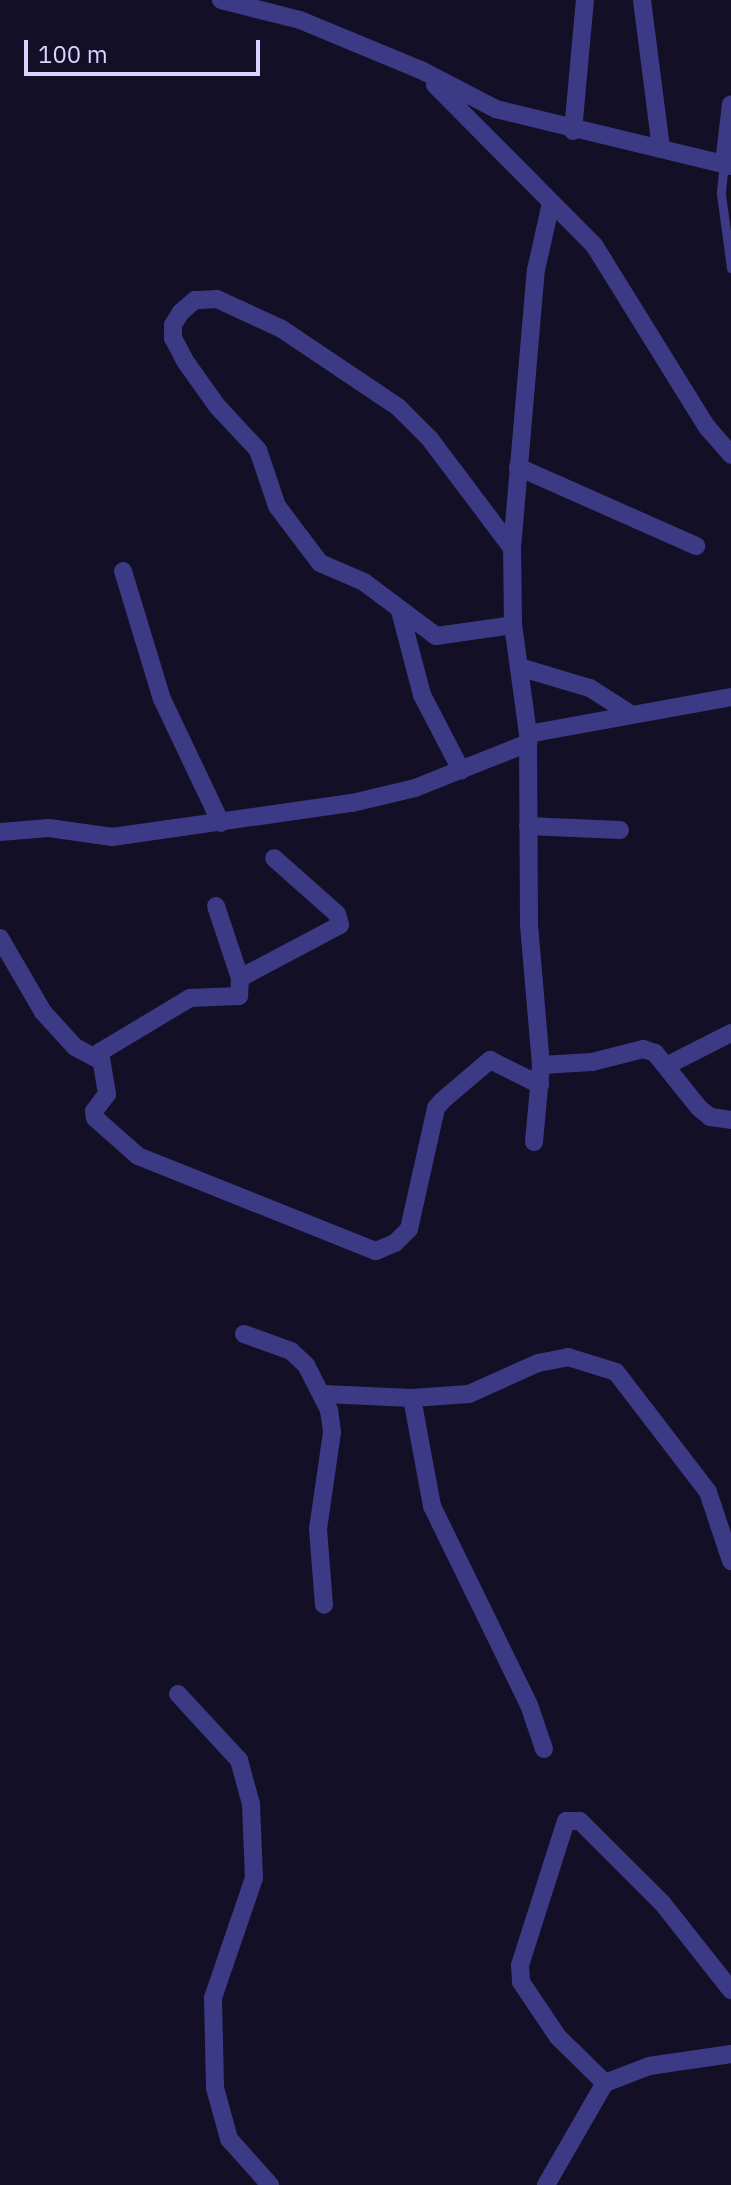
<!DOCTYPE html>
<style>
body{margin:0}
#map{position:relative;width:731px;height:2185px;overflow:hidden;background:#130f26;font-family:"IBM Plex Sans",sans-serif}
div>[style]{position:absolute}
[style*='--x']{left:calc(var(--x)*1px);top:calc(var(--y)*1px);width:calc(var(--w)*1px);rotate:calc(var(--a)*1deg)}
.lane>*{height:9px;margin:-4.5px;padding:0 4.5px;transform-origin:4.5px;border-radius:4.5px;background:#3d3a85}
.street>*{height:18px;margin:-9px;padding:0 9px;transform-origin:9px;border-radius:9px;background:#3d3a85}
span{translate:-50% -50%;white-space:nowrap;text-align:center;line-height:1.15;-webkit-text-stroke:6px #130f26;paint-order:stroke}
.scale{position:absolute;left:24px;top:40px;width:236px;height:36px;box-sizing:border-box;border:4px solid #d9d4ff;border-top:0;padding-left:10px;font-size:24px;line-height:28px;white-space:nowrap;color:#d9d4ff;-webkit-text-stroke:6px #130f26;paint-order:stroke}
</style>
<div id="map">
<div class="lane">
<div style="--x:724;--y:163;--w:31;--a:96"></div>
<div style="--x:721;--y:194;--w:75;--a:82.3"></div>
</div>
<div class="street">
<div style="--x:221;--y:0;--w:81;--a:14.2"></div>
<div style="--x:300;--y:20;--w:131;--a:22.5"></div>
<div style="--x:421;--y:70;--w:85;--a:27.5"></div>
<div style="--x:496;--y:109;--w:242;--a:13.6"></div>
<div style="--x:642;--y:0;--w:150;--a:82.7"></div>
<div style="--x:435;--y:85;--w:226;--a:45.2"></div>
<div style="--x:594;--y:245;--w:214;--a:58.2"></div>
<div style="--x:707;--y:427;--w:37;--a:49"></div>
<div style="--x:573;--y:131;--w:132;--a:-84.8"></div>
<div style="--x:724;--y:163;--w:59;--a:-83.2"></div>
<div style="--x:518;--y:467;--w:195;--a:23.9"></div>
<div style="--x:512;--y:548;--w:138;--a:-127"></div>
<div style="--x:429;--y:438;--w:44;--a:-135"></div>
<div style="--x:398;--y:407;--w:140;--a:-146.1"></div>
<div style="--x:282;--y:329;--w:72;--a:-155.2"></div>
<div style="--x:217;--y:299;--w:22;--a:177"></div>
<div style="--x:195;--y:300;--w:18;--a:139"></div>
<div style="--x:181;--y:312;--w:15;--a:122"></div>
<div style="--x:173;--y:325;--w:13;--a:90"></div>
<div style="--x:173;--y:338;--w:26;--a:62"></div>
<div style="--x:185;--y:361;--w:55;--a:54.6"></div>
<div style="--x:217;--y:406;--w:60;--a:47"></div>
<div style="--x:258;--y:450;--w:59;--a:71.3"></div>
<div style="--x:277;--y:506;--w:71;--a:53"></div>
<div style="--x:320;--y:563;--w:48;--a:23.4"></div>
<div style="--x:364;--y:582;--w:90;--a:36.9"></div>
<div style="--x:436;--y:636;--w:78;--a:-8.1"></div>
<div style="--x:123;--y:571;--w:134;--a:73.1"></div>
<div style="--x:162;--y:699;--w:137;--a:64.6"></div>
<div style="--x:400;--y:611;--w:87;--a:75.3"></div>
<div style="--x:422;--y:695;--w:85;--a:62.5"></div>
<div style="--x:519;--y:667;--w:74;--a:16.5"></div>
<div style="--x:590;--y:688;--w:46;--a:32.7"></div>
<div style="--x:528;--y:734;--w:206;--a:-10.3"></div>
<div style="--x:528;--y:826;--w:92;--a:2.5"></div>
<div style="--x:0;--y:832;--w:49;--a:-4.7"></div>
<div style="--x:49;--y:828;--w:64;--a:8.1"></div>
<div style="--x:112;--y:837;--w:242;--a:-8.1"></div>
<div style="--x:352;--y:803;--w:65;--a:-13.4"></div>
<div style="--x:415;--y:788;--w:122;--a:-21.7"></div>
<div style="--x:216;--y:906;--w:76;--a:71.6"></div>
<div style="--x:240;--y:978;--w:18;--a:93"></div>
<div style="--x:239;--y:996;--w:49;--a:177.7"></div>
<div style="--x:190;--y:998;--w:105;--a:149"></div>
<div style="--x:100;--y:1052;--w:43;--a:80.5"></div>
<div style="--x:107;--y:1094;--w:21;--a:127"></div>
<div style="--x:94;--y:1111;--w:7;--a:82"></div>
<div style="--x:95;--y:1118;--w:57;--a:41.5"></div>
<div style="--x:138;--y:1156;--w:256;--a:21.8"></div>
<div style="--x:376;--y:1251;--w:21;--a:-23"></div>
<div style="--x:395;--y:1243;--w:20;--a:-45"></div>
<div style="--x:409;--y:1229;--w:124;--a:-77.4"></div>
<div style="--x:436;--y:1108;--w:11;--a:-49"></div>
<div style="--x:443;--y:1100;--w:62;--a:-40.4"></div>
<div style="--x:490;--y:1060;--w:56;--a:26.6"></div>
<div style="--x:0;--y:938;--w:86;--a:59.8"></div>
<div style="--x:43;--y:1012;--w:47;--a:47.6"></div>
<div style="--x:75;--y:1047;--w:26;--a:28"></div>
<div style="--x:240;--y:978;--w:113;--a:-27.9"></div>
<div style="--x:340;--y:925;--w:11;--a:-105"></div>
<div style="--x:337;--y:914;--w:84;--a:-138.4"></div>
<div style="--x:541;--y:1065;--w:51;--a:-3.4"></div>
<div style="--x:592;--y:1062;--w:53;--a:-14.3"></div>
<div style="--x:643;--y:1049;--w:13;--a:18"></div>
<div style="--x:655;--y:1053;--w:70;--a:51.3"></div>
<div style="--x:699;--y:1108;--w:14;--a:39"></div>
<div style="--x:710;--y:1117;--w:21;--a:8"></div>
<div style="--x:666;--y:1066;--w:73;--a:-26.9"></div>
<div style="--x:534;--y:1142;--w:77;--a:-84.8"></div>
<div style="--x:541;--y:1065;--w:140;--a:-94.9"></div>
<div style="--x:529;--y:926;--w:192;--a:-90.3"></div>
<div style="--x:528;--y:734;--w:110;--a:-97.8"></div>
<div style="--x:513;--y:625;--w:77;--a:-90.7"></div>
<div style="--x:512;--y:548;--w:279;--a:-85.1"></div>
<div style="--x:536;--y:270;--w:69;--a:-77.4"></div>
<div style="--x:244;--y:1334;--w:50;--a:19.9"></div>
<div style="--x:291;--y:1351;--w:21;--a:43"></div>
<div style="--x:306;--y:1365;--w:51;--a:62.9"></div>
<div style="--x:329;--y:1410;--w:22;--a:82"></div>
<div style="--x:332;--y:1432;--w:98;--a:98.2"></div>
<div style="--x:318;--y:1529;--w:76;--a:85.5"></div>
<div style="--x:323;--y:1394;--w:89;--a:2.6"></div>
<div style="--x:178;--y:1694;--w:90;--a:47.3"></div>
<div style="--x:239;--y:1760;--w:46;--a:74.7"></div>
<div style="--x:251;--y:1804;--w:74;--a:87.7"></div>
<div style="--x:254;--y:1878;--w:127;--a:108.9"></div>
<div style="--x:213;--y:1998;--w:90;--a:88.7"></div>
<div style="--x:215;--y:2088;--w:53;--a:74.6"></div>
<div style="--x:229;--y:2139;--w:62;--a:48.3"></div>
<div style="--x:544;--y:1749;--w:46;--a:-108.8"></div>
<div style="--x:529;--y:1705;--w:221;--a:-116"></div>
<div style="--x:432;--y:1506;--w:110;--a:-100.5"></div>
<div style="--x:412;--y:1398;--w:57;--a:-4"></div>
<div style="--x:469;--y:1394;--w:76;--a:-24.2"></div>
<div style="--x:538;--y:1363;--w:31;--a:-11"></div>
<div style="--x:568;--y:1357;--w:50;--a:17.4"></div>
<div style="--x:616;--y:1372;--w:151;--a:52.5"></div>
<div style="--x:708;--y:1492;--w:73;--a:71.6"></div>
<div style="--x:605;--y:2083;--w:66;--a:-135.6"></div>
<div style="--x:558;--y:2037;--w:66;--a:-123.9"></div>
<div style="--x:521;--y:1982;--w:17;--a:-93"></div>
<div style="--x:520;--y:1965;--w:151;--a:-72.3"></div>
<div style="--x:566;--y:1821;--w:14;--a:0"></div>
<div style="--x:580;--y:1821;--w:117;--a:45"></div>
<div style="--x:663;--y:1904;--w:110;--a:51.7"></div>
<div style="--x:546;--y:2185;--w:118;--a:-60"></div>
<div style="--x:605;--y:2083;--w:47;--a:-21.1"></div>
<div style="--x:649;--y:2066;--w:83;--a:-8.3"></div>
</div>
<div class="scale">100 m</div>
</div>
